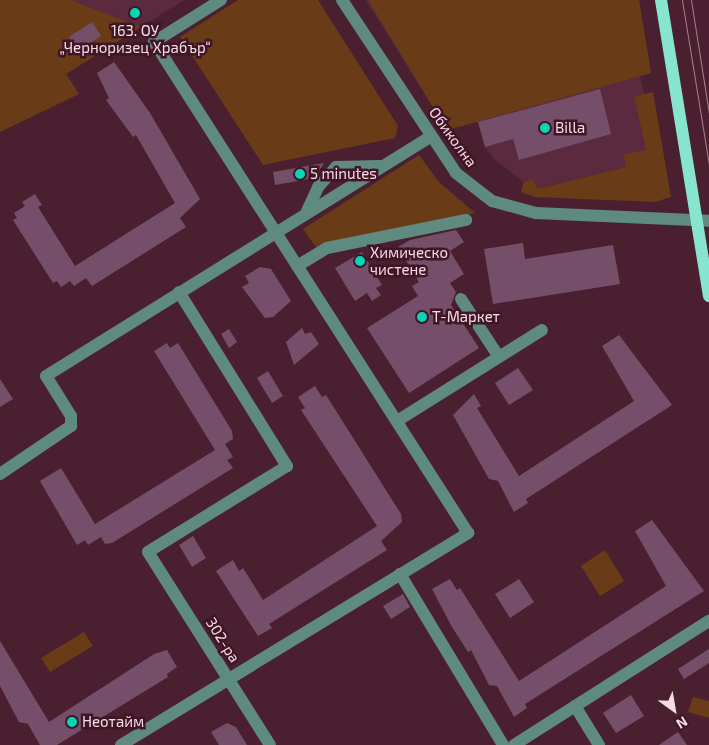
<!DOCTYPE html>
<meta charset="utf-8">
<style>
body{margin:0}
#map{position:relative;width:709px;height:745px;overflow:hidden;background:#4a2030;font-family:"Exo 2",sans-serif}
div>[style]{position:absolute}
[style*='--x']{left:calc(var(--x)*1px);top:calc(var(--y)*1px);width:calc(var(--w)*1px);rotate:calc(var(--a)*1deg)}
.built>*{inset:0;background:#5b2a3e}
.green>*{inset:0;background:#693c17}
.building>*{inset:0;background:#754e6a}
.minor>*{height:12px;margin:-6px;padding:0 6px;transform-origin:6px;border-radius:6px;background:#5f8a7f}
.major>*{height:12px;margin:-6px;padding:0 6px;transform-origin:6px;border-radius:6px;background:#87e4ce}
.tram>*{height:1px;margin:-0.5px;padding:0 0.5px;transform-origin:0.5px;border-radius:0.5px;background:#a6838f}
.dots>*{width:14px;height:14px;translate:-50% -50%;box-sizing:border-box;border:2px solid #3f1626;border-radius:50%}
span{translate:-50% -50%;white-space:nowrap;text-align:center;line-height:1.15;-webkit-text-stroke:5px #3f1626;paint-order:stroke}
.poi-label{font-size:15px;color:#f7dbe4}
.left{translate:0 -50%;text-align:left}
.street-label{font-size:15px;color:#f7dbe4}
.north{position:absolute;left:649px;top:685px;width:50px;height:50px;-webkit-text-stroke:4px #3f1626;paint-order:stroke;rotate:148deg;font-size:14px;font-weight:700;line-height:20px;text-align:center;color:#f7dbe4}
.north::after{content:'';display:block;margin:auto;width:18px;height:22px;background:#f7dbe4;clip-path:polygon(50% 0,100% 100%,50% 72%,0 100%)}
</style>
<div id="map">
<div class="built">
<div style="clip-path:polygon(71px 0,184px 0,141px 27px)"></div>
<div style="clip-path:polygon(366px 0,639px 0,651px 73px,640px 76px,644px 94px,634px 96px,646px 150px,626px 167px,537px 189px,533px 180px,524px 182px,494px 159px,485px 147px,478px 122px,447px 130px)"></div>
</div>
<div class="green">
<div style="clip-path:polygon(0 0,71px 0,141px 27px,66px 74px,79px 94px,0 132px)"></div>
<div style="clip-path:polygon(238px 0,318px 0,398px 126px,395px 138px,263px 165px,180px 37px)"></div>
<div style="clip-path:polygon(368px 0,639px 0,651px 73px,447px 130px)"></div>
<div style="clip-path:polygon(653px 92px,671px 197px,655px 202px,535px 197px,521px 192px,524px 182px,533px 179px,537px 189px,626px 167px,623px 155px,646px 150px,634px 96px)"></div>
<div style="clip-path:polygon(419px 155px,439px 182px,475px 213px,316px 247px,303px 229px)"></div>
<div style="clip-path:polygon(605px 550px,624px 581px,600px 596px,581px 566px)"></div>
<div style="clip-path:polygon(84px 632px,93px 646px,50px 672px,41px 658px)"></div>
<div style="clip-path:polygon(693px 697px,709px 701px,709px 718px,688px 712px)"></div>
</div>
<div class="building">
<div style="clip-path:polygon(92px 22px,101px 36px,78px 51px,69px 37px)"></div>
<div style="clip-path:polygon(114px 62px,150px 113px,200px 199px,180px 218px,186px 227px,92px 286px,86px 278px,74px 286px,70px 281px,61px 287px,57px 281px,53px 283px,13px 220px,17px 218px,14px 213px,25px 206px,22px 202px,35px 194px,42px 205px,38px 207px,75px 266px,175px 203px,136px 135px,133px 137px,106px 100px,109px 98px,97px 73px)"></div>
<div style="clip-path:polygon(600px 89px,611px 134px,519px 160px,513px 139px,485px 147px,478px 122px)"></div>
<div style="clip-path:polygon(324px 163px,315px 178px,275px 185px,273px 172px)"></div>
<div style="clip-path:polygon(456px 230px,464px 242px,450px 251px,464px 274px,450px 283px,456px 292px,451px 305px,479px 348px,409px 393px,367px 328px,418px 296px,412px 286px,419px 282px,398px 247px,410px 240px)"></div>
<div style="clip-path:polygon(523px 243px,525px 259px,613px 245px,620px 284px,493px 304px,484px 249px)"></div>
<div style="clip-path:polygon(362px 252px,382px 285px,376px 288px,381px 295px,372px 301px,367px 293px,355px 301px,335px 268px)"></div>
<div style="clip-path:polygon(260px 267px,271px 269px,291px 301px,273px 317px,265px 318px,242px 287px,249px 283px,245px 276px)"></div>
<div style="clip-path:polygon(302px 328px,305px 334px,311px 332px,319px 344px,294px 365px,286px 342px)"></div>
<div style="clip-path:polygon(229px 329px,237px 342px,229px 348px,221px 334px)"></div>
<div style="clip-path:polygon(619px 335px,672px 405px,526px 499px,528px 503px,514px 512px,498px 481px,489px 479px,453px 415px,474px 394px,481px 406px,477px 408px,519px 476px,634px 401px,602px 346px)"></div>
<div style="clip-path:polygon(167px 343px,170px 348px,178px 343px,232px 431px,233px 439px,225px 444px,233px 457px,227px 460px,233px 468px,112px 543px,105px 544px,101px 537px,88px 545px,85px 540px,77px 545px,40px 481px,61px 468px,95px 524px,215px 450px,154px 351px)"></div>
<div style="clip-path:polygon(518px 368px,533px 390px,509px 405px,495px 383px)"></div>
<div style="clip-path:polygon(268px 371px,283px 396px,272px 403px,257px 378px)"></div>
<div style="clip-path:polygon(0 379px,13px 399px,0 407px)"></div>
<div style="clip-path:polygon(315px 386px,322px 397px,326px 395px,401px 514px,402px 522px,381px 541px,387px 550px,269px 624px,272px 628px,258px 636px,216px 571px,233px 560px,239px 571px,243px 568px,263px 600px,377px 526px,301px 410px,305px 408px,298px 397px)"></div>
<div style="clip-path:polygon(652px 520px,704px 591px,525px 704px,527px 708px,514px 717px,497px 686px,489px 685px,471px 650px,468px 652px,452px 627px,432px 589px,450px 579px,457px 590px,460px 588px,519px 681px,666px 586px,635px 531px)"></div>
<div style="clip-path:polygon(193px 536px,206px 558px,192px 567px,179px 545px)"></div>
<div style="clip-path:polygon(519px 579px,534px 602px,510px 618px,495px 594px)"></div>
<div style="clip-path:polygon(403px 594px,410px 607px,391px 619px,383px 606px)"></div>
<div style="clip-path:polygon(0 641px,49px 722px,154px 654px,167px 650px,177px 667px,167px 674px,168px 677px,57px 745px,40px 745px,28px 724px,19px 722px,0 686px)"></div>
<div style="clip-path:polygon(709px 649px,709px 663px,684px 679px,678px 669px)"></div>
<div style="clip-path:polygon(631px 695px,644px 716px,616px 733px,603px 713px)"></div>
<div style="clip-path:polygon(227px 723px,236px 727px,247px 745px,219px 745px,211px 732px)"></div>
<div style="clip-path:polygon(678px 732px,687px 745px,659px 745px)"></div>
</div>
<div class="minor">
<div style="--x:342;--y:0;--w:207;--a:56.6"></div>
<div style="--x:456;--y:173;--w:46;--a:37.9"></div>
<div style="--x:492;--y:201;--w:46;--a:15.3"></div>
<div style="--x:536;--y:213;--w:173;--a:2.6"></div>
<div style="--x:307;--y:211;--w:26;--a:-65"></div>
<div style="--x:318;--y:187;--w:27;--a:-48"></div>
<div style="--x:336;--y:167;--w:44;--a:-1.3"></div>
<div style="--x:297;--y:266;--w:35;--a:-31"></div>
<div style="--x:327;--y:248;--w:142;--a:-11.4"></div>
<div style="--x:179;--y:292;--w:205;--a:58.2"></div>
<div style="--x:287;--y:466;--w:163;--a:148.3"></div>
<div style="--x:148;--y:552;--w:228;--a:57.7"></div>
<div style="--x:461;--y:299;--w:69;--a:56.8"></div>
<div style="--x:397;--y:421;--w:171;--a:-32.1"></div>
<div style="--x:0;--y:474;--w:86;--a:-34.1"></div>
<div style="--x:71;--y:426;--w:10;--a:-90"></div>
<div style="--x:71;--y:416;--w:47;--a:-122"></div>
<div style="--x:46;--y:376;--w:454;--a:-31.9"></div>
<div style="--x:400;--y:574;--w:200;--a:58.9"></div>
<div style="--x:575;--y:706;--w:46;--a:58.4"></div>
<div style="--x:121;--y:745;--w:407;--a:-31.4"></div>
<div style="--x:468;--y:533;--w:583;--a:-122.6"></div>
<div style="--x:154;--y:42;--w:79;--a:-32.1"></div>
<div style="--x:514;--y:745;--w:231;--a:-32.5"></div>
</div>
<div class="major">
<div style="--x:661;--y:0;--w:300;--a:80.8"></div>
</div>
<div class="tram">
<div style="--x:682;--y:0;--w:166;--a:80.7"></div>
<div style="--x:691;--y:0;--w:115;--a:81"></div>
</div>
<div class="dots">
<div style="left:135px;top:13px;background:#06d5b6"></div>
<div style="left:545px;top:128px;background:#06d5b6"></div>
<div style="left:300px;top:174px;background:#06d5b6"></div>
<div style="left:360px;top:261px;background:#06d5b6"></div>
<div style="left:422px;top:317px;background:#06d5b6"></div>
<div style="left:72px;top:722px;background:#06d5b6"></div>
</div>
<div class="poi-label">
<span style="left:135px;top:39px">163. ОУ<br>„Черноризец Храбър“</span>
<span class="left" style="left:555px;top:128px">Billa</span>
<span class="left" style="left:310px;top:174px">5 minutes</span>
<span class="left" style="left:370px;top:261px">Химическо<br>чистене</span>
<span class="left" style="left:432px;top:317px">Т-Маркет</span>
<span class="left" style="left:82px;top:722px">Неотайм</span>
</div>
<div class="street-label">
<span style="left:453px;top:137px;rotate:54deg">Обиколна</span>
<span style="left:223px;top:640px;rotate:58deg">302-ра</span>
</div>
<div class="north">N</div>
</div>
